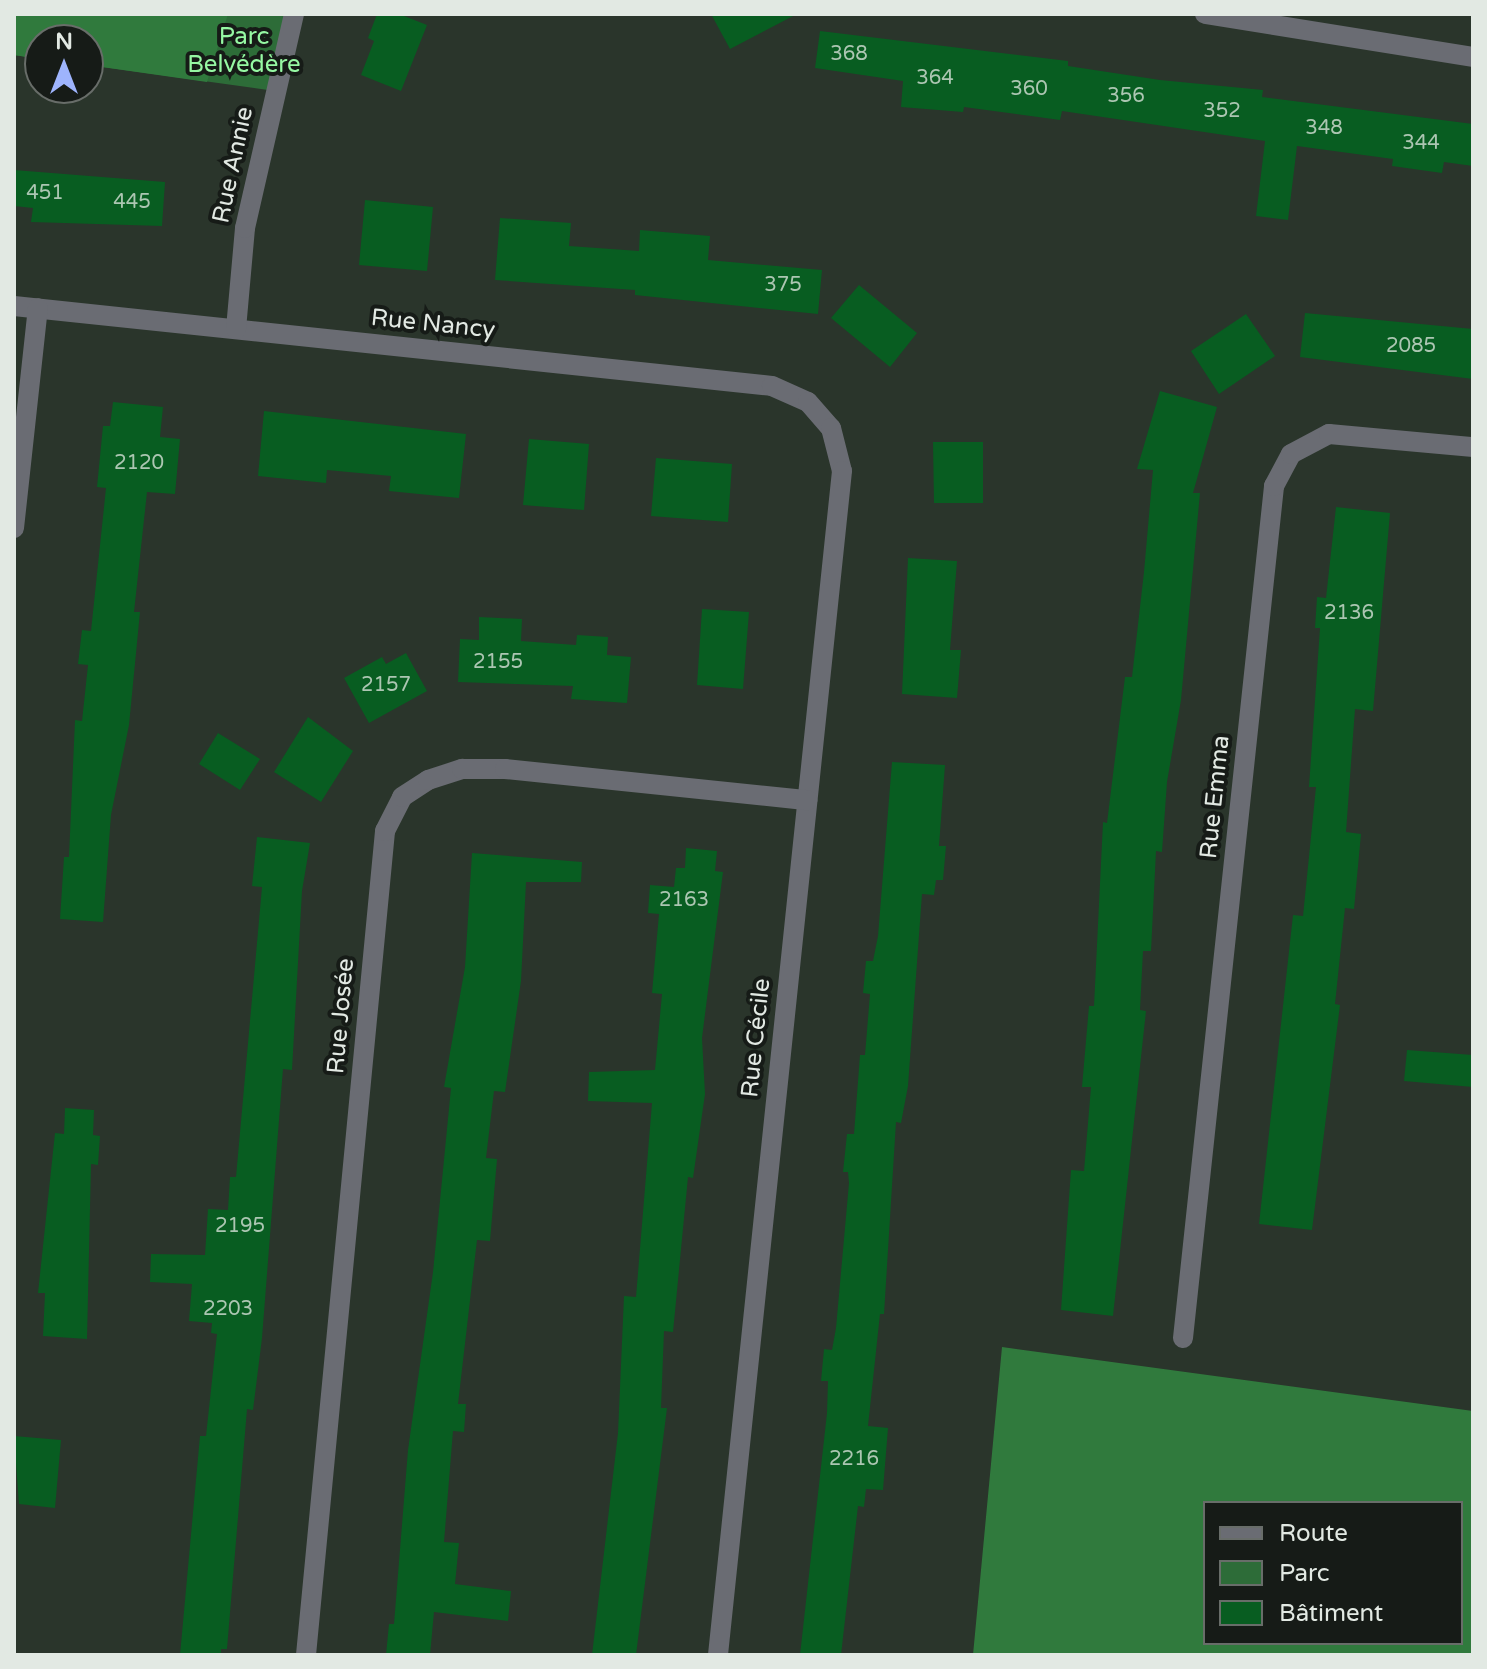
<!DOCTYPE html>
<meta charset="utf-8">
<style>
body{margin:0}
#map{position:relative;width:1487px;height:1669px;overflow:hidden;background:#2a352b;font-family:"Varela Round",sans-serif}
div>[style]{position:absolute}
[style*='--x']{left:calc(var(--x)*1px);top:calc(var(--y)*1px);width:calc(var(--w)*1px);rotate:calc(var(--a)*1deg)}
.green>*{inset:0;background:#2d6c38}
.forest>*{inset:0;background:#307a3d}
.building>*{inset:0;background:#085d21}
.street>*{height:20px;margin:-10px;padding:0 10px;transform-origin:10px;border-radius:10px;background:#6a6c73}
span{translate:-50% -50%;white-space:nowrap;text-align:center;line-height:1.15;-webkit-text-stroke:8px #161b17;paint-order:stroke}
.number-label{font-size:20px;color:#acc6b2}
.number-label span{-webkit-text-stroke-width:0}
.park-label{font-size:24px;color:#96f8a3}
.street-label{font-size:24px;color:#e2e9e3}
.frame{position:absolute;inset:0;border:16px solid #e2e9e3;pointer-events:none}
.legend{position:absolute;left:1203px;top:1501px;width:260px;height:144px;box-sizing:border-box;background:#161b17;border:2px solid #686d69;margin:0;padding:10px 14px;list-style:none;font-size:24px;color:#e2e9e3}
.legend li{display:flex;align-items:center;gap:16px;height:40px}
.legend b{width:40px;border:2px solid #686d69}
.north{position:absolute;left:24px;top:24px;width:80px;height:80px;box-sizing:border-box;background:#161b17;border:2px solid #686d69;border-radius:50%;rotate:0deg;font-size:22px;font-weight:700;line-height:32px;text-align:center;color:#e2e9e3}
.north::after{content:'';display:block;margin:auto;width:28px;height:36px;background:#9eb4fd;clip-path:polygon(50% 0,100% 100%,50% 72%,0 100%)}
</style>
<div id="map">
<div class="green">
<div style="clip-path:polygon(14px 14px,294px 14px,275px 91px,88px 65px,88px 40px,40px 40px,40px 59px,14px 55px)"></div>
</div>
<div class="forest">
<div style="clip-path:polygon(14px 14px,228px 14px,207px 82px,88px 65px,88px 40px,40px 40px,40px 59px,14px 55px)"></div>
<div style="clip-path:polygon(evenodd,1002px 1347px,1473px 1411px,1473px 1655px,973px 1655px,1002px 1347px,1205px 1503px,1461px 1503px,1461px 1643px,1205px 1643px,1205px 1503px)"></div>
</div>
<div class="building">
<div style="clip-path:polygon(377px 14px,399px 14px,427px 25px,401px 91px,361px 75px,374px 41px,368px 38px)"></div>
<div style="clip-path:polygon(711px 14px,797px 14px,730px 49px)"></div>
<div style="clip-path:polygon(820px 31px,1068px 61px,1068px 66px,1160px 80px,1263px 90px,1262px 97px,1473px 124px,1473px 166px,1444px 162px,1442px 173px,1392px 166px,1393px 159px,1297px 146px,1288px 220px,1256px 216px,1265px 141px,1062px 111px,1060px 120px,964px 107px,963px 112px,901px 107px,903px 81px,815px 68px)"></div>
<div style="clip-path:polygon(14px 170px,165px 182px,162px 226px,31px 222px,33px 208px,14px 206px)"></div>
<div style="clip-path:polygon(365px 200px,433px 207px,427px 271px,359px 265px)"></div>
<div style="clip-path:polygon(500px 218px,571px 223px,569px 246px,639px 251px,640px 230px,710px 236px,708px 260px,822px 270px,818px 314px,635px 295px,635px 290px,495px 280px)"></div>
<div style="clip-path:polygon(859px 285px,917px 333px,890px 367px,831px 318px)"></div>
<div style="clip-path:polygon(1305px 313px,1473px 329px,1473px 379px,1300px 357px)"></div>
<div style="clip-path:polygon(1246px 314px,1275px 356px,1219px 394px,1191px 351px)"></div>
<div style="clip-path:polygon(1160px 391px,1217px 407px,1193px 493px,1200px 493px,1181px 700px,1167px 782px,1162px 852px,1156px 851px,1151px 951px,1143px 951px,1140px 1010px,1146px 1011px,1113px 1316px,1061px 1310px,1071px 1170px,1084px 1171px,1091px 1087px,1082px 1087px,1089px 1006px,1094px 1006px,1103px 822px,1107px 823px,1125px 677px,1132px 677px,1144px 572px,1153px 470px,1137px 469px)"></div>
<div style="clip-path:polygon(113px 402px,163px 407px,160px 437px,180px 439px,175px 494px,147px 492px,134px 612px,140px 612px,129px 725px,111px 815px,103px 922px,60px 919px,64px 857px,69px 857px,75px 720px,82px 721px,88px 665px,78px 664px,82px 630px,91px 631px,106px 488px,97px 487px,103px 426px,110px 426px)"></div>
<div style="clip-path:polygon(264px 411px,466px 434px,459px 498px,389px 491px,391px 476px,327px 470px,326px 483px,258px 476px)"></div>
<div style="clip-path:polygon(529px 439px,589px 444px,584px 510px,523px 505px)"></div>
<div style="clip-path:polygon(933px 442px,983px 442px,983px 503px,934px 503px)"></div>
<div style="clip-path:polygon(656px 458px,732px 464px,728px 522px,651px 516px)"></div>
<div style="clip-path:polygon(1336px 507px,1390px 513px,1373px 711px,1355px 709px,1346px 832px,1361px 834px,1354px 909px,1345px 908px,1335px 1004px,1340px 1005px,1312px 1230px,1259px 1224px,1293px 915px,1303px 916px,1316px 787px,1309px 787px,1320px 628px,1315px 628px,1317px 597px,1326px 598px)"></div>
<div style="clip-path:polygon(908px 558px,957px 561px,950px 650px,961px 650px,957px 698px,902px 694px)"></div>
<div style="clip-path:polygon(702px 609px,749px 612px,743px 689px,697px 685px)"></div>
<div style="clip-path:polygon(479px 617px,522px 619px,521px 641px,576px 645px,577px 635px,608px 637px,607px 655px,631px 657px,627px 703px,571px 699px,573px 686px,458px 682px,460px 639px,479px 640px)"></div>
<div style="clip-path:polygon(406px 653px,427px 691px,369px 723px,344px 678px,382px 657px,386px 664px)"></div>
<div style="clip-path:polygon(308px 717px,353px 751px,321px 802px,274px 772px)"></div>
<div style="clip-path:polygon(218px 733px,260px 759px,240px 790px,199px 764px)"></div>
<div style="clip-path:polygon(892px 762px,945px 765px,939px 846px,946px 846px,943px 880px,936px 880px,934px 895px,922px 894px,908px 1086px,901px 1123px,896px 1122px,884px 1314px,880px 1314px,868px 1426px,888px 1428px,883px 1490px,866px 1489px,864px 1507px,858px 1506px,841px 1655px,800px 1655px,827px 1413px,828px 1381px,821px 1381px,824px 1349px,832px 1350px,836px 1328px,849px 1183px,848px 1172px,843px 1172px,847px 1134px,854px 1134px,860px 1055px,865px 1055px,870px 994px,863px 993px,866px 961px,873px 961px,878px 936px)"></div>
<div style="clip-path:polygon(257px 837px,310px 843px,302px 891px,292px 1070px,283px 1069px,262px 1338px,253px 1410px,247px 1409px,227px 1649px,221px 1649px,221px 1655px,180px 1655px,200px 1436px,206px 1436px,217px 1334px,211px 1333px,212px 1323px,189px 1321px,192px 1284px,150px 1282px,151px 1254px,205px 1255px,208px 1209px,228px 1210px,230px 1177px,236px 1177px,262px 887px,252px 886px)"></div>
<div style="clip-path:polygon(686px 848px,717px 851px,715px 871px,723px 872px,702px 1038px,705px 1094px,693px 1178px,688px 1177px,673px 1332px,664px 1331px,661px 1408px,667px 1408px,636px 1655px,592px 1655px,618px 1433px,624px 1296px,636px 1297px,652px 1103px,588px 1101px,589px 1072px,655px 1070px,662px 994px,652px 993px,659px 914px,648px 913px,650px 885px,674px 887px,676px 868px,685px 868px)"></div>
<div style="clip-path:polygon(472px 853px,582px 862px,581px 882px,526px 882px,521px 981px,505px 1092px,494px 1091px,486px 1158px,497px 1159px,490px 1241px,477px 1240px,458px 1404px,466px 1404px,464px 1432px,453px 1431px,444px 1542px,459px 1543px,455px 1584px,511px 1591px,508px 1621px,434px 1612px,430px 1655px,386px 1655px,389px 1624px,394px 1624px,408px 1450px,433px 1272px,451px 1088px,444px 1087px,465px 967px)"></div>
<div style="clip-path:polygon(1407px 1050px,1473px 1055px,1473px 1087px,1404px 1081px)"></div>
<div style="clip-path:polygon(65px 1108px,94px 1110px,93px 1135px,100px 1136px,98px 1165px,91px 1164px,87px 1339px,43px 1336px,45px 1293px,38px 1293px,55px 1133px,64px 1134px)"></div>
<div style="clip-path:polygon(14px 1436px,61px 1440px,55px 1508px,19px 1504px)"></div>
</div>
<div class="street">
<div style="--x:1205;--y:14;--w:271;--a:9.1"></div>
<div style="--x:14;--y:306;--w:762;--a:6.02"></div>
<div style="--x:772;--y:386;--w:39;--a:24"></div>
<div style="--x:808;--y:402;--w:35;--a:49"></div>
<div style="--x:831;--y:428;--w:44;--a:75.7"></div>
<div style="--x:842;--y:471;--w:1190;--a:95.98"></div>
<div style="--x:236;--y:329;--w:101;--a:-84.9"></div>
<div style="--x:245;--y:228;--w:220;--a:-77.1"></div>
<div style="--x:14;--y:528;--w:221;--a:-83.8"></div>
<div style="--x:1183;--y:1338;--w:857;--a:-83.9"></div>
<div style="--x:1274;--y:486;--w:36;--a:-62"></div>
<div style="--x:1291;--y:454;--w:43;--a:-27.8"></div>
<div style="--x:1329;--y:434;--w:145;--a:5.2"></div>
<div style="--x:306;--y:1655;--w:828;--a:-84.52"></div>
<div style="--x:385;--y:831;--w:38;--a:-63"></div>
<div style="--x:402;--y:797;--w:31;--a:-33"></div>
<div style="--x:428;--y:780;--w:36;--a:-18"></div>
<div style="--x:462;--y:769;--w:43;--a:0"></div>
<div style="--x:505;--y:769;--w:304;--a:5.9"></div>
</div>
<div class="number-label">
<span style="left:849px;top:54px">368</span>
<span style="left:935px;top:78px">364</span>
<span style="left:1029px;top:89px">360</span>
<span style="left:1126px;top:96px">356</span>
<span style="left:1222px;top:111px">352</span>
<span style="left:1324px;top:128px">348</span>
<span style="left:1421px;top:143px">344</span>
<span style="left:45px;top:193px">451</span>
<span style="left:132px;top:202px">445</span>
<span style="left:783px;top:285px">375</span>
<span style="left:1411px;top:346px">2085</span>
<span style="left:139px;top:463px">2120</span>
<span style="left:1349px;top:613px">2136</span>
<span style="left:498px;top:662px">2155</span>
<span style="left:386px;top:685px">2157</span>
<span style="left:684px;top:900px">2163</span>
<span style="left:240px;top:1226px">2195</span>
<span style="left:228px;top:1309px">2203</span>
<span style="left:854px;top:1459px">2216</span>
</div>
<div class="park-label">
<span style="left:244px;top:51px">Parc<br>Belvédère</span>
</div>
<div class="street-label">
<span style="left:233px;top:165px;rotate:-78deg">Rue Annie</span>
<span style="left:433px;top:324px;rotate:6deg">Rue Nancy</span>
<span style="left:1215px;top:797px;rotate:-84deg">Rue Emma</span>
<span style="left:341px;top:1016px;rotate:-85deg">Rue Josée</span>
<span style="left:756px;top:1038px;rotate:-84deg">Rue Cécile</span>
</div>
<div class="frame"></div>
<ul class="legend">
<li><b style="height:10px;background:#6a6c73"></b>Route</li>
<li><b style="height:22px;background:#2d6c38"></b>Parc</li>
<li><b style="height:22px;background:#085d21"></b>Bâtiment</li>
</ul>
<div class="north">N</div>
</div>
